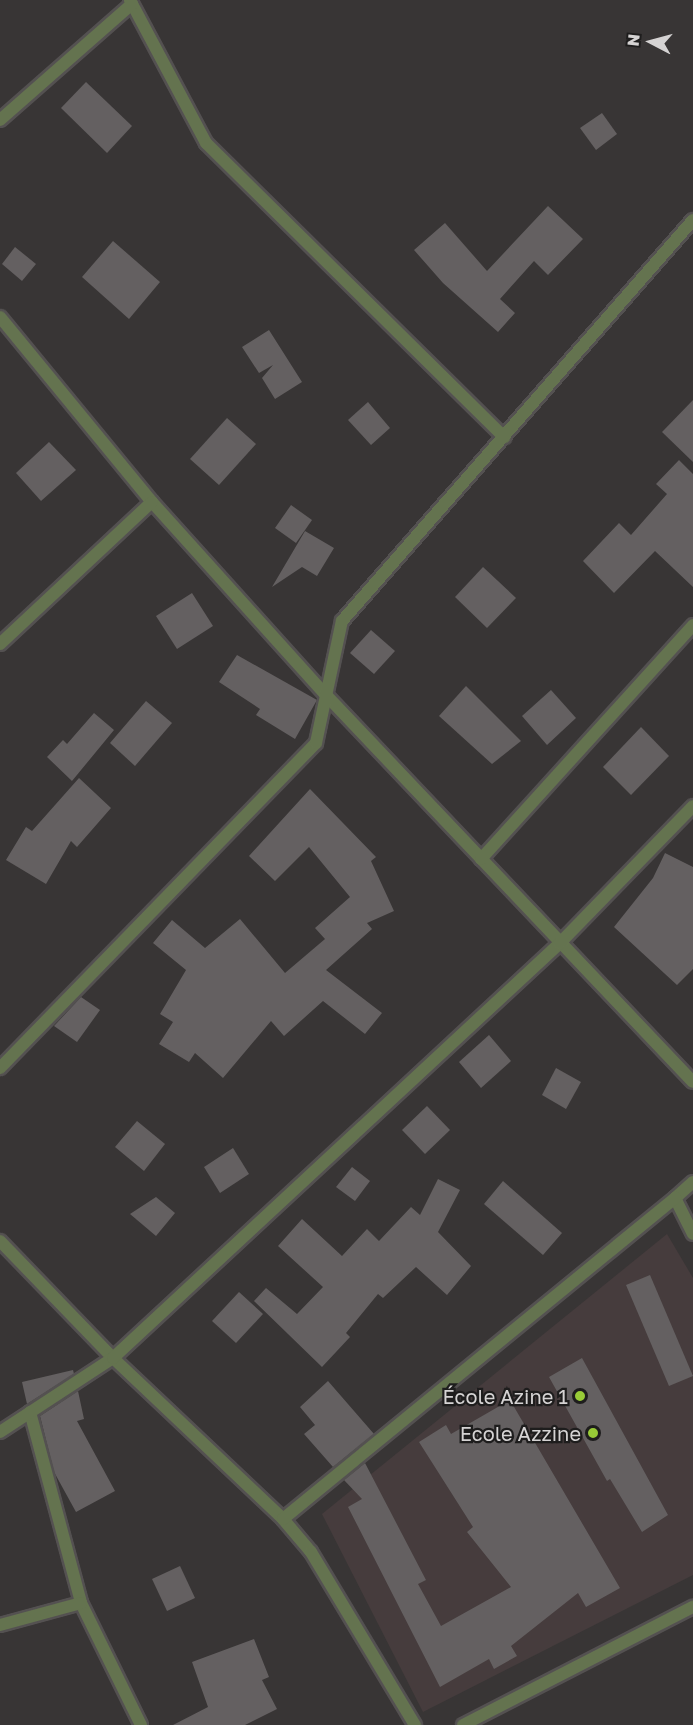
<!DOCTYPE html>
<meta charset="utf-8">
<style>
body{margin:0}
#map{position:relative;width:693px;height:1725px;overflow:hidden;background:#383535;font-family:"Golos Text",sans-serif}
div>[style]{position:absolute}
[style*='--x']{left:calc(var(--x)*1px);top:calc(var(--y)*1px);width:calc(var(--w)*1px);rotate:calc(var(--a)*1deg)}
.built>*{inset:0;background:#463c3d}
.building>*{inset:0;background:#646061}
.roads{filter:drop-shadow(2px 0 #545151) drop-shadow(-2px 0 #545151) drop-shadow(0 2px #545151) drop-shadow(0 -2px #545151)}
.minor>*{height:12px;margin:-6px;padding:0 6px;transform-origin:6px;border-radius:6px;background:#64734f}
.dots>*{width:16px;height:16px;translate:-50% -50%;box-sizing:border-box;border:3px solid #1e1d1d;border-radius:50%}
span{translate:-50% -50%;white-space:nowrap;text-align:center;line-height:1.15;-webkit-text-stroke:4.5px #1e1d1d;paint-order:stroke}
.poi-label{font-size:20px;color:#d5d3d3}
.right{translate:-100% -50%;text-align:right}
.north{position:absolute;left:621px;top:12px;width:60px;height:60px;-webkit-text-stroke:4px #1e1d1d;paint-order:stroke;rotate:276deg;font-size:16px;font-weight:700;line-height:24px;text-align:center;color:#d5d3d3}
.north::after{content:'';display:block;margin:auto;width:21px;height:27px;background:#d5d3d3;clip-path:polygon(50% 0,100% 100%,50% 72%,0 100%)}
</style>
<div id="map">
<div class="built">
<div style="clip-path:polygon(667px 1234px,693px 1278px,693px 1575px,423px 1712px,322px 1514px)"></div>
</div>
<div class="building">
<div style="clip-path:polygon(86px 82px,132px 126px,107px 153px,61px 108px)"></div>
<div style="clip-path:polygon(602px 113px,617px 134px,596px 150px,580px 128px)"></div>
<div style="clip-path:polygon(548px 206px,583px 239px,548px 275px,534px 261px,500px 299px,515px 313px,498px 332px,443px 283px,414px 250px,445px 223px,487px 271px)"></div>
<div style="clip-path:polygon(113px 241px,160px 282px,129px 319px,82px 277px)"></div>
<div style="clip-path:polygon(15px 247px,36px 264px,22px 281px,2px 264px)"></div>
<div style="clip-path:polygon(269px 330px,302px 382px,275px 399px,262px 378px,273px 365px,259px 373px,242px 347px)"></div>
<div style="clip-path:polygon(693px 400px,693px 462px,662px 432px)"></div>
<div style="clip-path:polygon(368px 402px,390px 428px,371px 445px,348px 420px)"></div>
<div style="clip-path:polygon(227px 418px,256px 444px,219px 485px,190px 459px)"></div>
<div style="clip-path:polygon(49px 442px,76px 470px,41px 501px,16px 473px)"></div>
<div style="clip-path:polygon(679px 460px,693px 474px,693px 587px,655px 551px,614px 593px,583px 561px,619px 523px,631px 535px,667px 494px,656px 484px)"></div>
<div style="clip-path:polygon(291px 505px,312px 520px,296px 543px,275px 528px)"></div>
<div style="clip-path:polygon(305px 531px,334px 548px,317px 576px,302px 567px,272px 587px)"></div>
<div style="clip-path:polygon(483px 567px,516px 598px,487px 628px,455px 597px)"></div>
<div style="clip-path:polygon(192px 593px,213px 626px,177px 649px,156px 616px)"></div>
<div style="clip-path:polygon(371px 630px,395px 651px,374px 674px,350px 653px)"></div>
<div style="clip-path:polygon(237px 655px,317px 700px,295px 739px,256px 715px,260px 709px,219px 682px)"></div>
<div style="clip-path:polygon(466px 686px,521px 741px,492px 764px,439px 716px)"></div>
<div style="clip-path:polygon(551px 690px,576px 718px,547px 745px,522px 716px)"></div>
<div style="clip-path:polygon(146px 701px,172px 723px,135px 766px,110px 743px)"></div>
<div style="clip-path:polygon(94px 713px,114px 730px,72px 781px,47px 757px,63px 740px,67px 744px)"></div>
<div style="clip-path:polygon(641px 727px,669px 756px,631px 795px,603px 767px)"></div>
<div style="clip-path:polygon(79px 778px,111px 808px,77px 847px,71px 841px,46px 884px,6px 860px,26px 827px,32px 831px)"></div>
<div style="clip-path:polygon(310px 789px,376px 857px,371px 861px,394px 911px,367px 923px,372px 929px,326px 970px,382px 1013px,365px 1034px,323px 1001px,284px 1036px,271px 1021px,223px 1078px,195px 1053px,189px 1062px,159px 1044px,173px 1022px,160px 1014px,186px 970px,153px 943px,172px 920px,205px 948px,240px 919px,285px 973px,325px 939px,315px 928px,350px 897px,309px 847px,275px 881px,249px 856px)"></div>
<div style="clip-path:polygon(665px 853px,693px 867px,693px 969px,677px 985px,614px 927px,653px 878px)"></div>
<div style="clip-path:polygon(81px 997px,100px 1010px,77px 1042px,54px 1026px)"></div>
<div style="clip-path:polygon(489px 1035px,511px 1061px,481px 1088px,459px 1062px)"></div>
<div style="clip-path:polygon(556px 1068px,581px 1082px,566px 1109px,542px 1095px)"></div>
<div style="clip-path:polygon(427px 1106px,450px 1130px,425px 1154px,402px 1130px)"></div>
<div style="clip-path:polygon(137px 1121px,165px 1144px,144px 1171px,115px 1147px)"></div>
<div style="clip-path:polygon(233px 1148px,249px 1174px,220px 1193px,204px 1167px)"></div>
<div style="clip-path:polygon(352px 1167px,370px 1181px,355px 1201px,336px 1187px)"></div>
<div style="clip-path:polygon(438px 1179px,460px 1190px,438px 1232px,471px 1266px,447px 1295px,416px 1267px,383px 1298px,378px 1294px,346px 1333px,350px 1337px,322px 1367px,254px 1301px,266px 1288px,297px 1314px,323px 1287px,278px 1246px,302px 1219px,342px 1256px,367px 1229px,379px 1241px,411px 1207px,420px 1215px)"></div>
<div style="clip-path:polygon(503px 1181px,562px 1233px,543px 1255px,484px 1204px)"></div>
<div style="clip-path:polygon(156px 1197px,175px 1213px,156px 1236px,130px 1214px)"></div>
<div style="clip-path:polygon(650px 1275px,693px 1376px,669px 1386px,626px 1285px)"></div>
<div style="clip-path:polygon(239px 1292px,263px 1314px,236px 1343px,212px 1321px)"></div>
<div style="clip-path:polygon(582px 1358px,668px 1515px,642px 1532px,610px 1479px,607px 1481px,549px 1377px)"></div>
<div style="clip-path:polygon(73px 1370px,74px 1374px,27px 1404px,22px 1382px)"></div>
<div style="clip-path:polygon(328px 1381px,374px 1434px,333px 1467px,304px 1434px,315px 1425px,300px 1407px)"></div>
<div style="clip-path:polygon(78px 1391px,84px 1419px,77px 1421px,115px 1491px,76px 1512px,54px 1472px,40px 1416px)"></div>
<div style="clip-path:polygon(510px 1400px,620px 1588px,586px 1607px,578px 1593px,511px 1646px,517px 1656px,494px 1669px,489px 1659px,440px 1687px,348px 1507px,362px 1499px,344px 1480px,365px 1463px,426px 1580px,418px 1584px,441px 1626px,511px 1587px,467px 1532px,473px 1527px,419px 1442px,446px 1425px,451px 1434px)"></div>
<div style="clip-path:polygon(180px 1566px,195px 1598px,167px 1611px,152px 1579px)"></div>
<div style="clip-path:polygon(254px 1639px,269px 1677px,262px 1680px,277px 1709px,245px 1725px,173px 1725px,208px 1707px,192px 1662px)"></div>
</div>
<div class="roads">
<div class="minor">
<div style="--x:130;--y:0;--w:162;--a:62"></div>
<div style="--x:206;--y:143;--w:419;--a:44.6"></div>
<div style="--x:0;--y:120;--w:176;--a:-41.3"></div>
<div style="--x:0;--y:317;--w:239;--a:50.6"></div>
<div style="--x:152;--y:502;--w:260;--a:48"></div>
<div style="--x:326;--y:695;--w:533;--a:46.52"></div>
<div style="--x:0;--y:644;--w:208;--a:-43.1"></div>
<div style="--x:481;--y:859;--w:316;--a:-47.8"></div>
<div style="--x:0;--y:1068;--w:453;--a:-45.8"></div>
<div style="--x:316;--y:743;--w:125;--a:-78"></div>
<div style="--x:342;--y:621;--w:533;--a:-48.8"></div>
<div style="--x:693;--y:1182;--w:24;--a:138"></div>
<div style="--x:675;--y:1198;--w:40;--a:63.4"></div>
<div style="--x:0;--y:1241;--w:163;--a:46"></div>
<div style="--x:113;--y:1358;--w:234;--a:43.4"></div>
<div style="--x:283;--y:1519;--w:43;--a:49.7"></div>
<div style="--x:311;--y:1552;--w:202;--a:59"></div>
<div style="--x:30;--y:1412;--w:198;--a:75"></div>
<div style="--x:81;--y:1603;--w:136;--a:63.8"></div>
<div style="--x:0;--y:1432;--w:135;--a:-33.2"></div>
<div style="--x:113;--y:1358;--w:610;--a:-42.87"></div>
<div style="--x:560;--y:943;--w:191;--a:-45.8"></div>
<div style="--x:283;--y:1519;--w:507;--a:-39.31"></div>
<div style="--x:0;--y:1625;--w:84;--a:-15.2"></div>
<div style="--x:463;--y:1725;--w:259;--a:-27.2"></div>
</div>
</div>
<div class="dots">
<div style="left:580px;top:1396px;background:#98cb37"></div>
<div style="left:593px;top:1433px;background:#98cb37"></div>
</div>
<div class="poi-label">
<span class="right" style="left:568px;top:1396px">École Azine 1</span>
<span class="right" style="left:581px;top:1433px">Ecole Azzine</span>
</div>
<div class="north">N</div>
</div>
